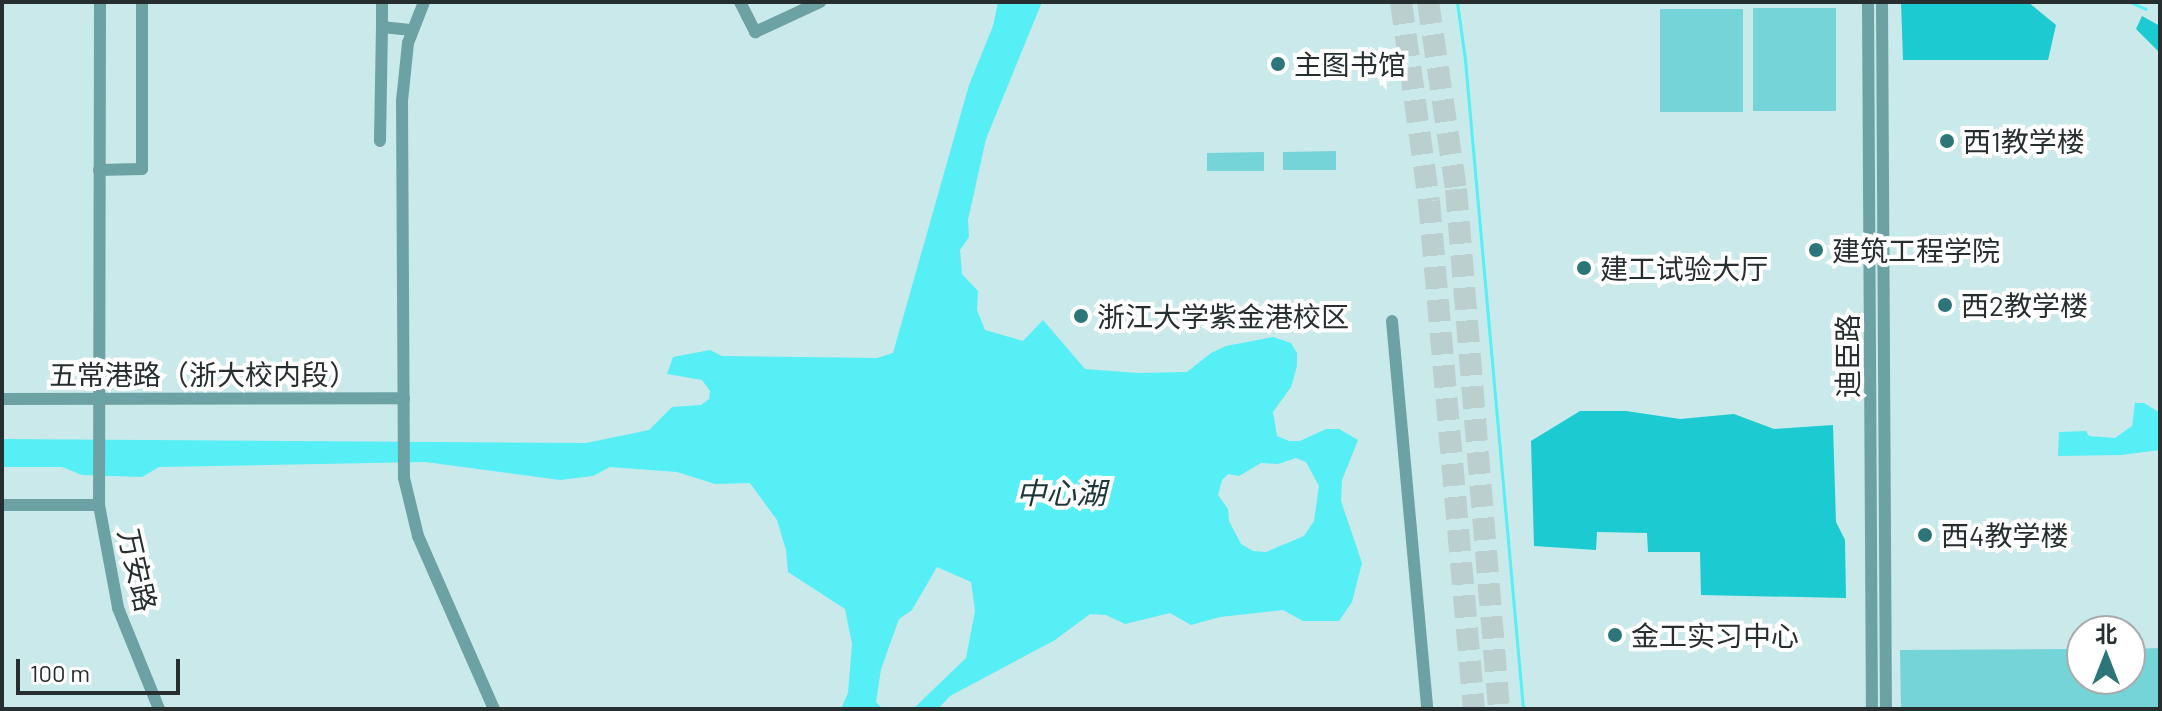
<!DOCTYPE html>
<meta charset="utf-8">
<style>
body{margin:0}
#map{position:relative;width:2162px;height:711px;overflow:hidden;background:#e0f7f7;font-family:Barlow,"Noto Sans SC",sans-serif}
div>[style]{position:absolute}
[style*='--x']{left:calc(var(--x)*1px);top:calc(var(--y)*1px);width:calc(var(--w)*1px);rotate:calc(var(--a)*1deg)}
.built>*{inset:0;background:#cae9ea}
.green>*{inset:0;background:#75d4d8}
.forest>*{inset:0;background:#1bcbd1}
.water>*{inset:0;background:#56eff5}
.stream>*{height:3px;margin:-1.5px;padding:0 1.5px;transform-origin:1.5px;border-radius:1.5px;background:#56eff5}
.trunk-tunnel>*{height:22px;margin-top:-11px;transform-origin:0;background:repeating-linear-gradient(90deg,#bbcfcf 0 22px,transparent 0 33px)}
.minor>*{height:12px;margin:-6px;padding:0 6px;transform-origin:6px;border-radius:6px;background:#6ca2a4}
.dots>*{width:22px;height:22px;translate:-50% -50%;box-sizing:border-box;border:4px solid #fff;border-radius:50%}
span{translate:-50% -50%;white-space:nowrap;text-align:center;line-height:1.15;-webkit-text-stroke:8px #fff;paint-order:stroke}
.poi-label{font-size:28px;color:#262e2f}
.left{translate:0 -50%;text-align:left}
.street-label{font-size:28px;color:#262e2f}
.water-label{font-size:30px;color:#1d3637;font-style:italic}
.frame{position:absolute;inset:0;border:4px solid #262e2f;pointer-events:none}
.north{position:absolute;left:2066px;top:615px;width:80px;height:80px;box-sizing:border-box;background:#fff;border:2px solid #a8abac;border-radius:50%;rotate:0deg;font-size:22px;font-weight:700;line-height:32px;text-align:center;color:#262e2f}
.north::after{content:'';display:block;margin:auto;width:28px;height:36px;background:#2c7679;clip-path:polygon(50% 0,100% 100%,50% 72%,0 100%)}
.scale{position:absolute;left:16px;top:659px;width:164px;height:36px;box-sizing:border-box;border:4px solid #262e2f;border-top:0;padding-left:10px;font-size:24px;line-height:28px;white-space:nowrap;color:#262e2f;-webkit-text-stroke:6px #fff;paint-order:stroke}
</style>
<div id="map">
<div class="built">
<div style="clip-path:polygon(evenodd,2px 2px,2160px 2px,2160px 709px,2px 709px,2px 2px,2082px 631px,2130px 631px,2130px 679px,2082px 679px,2082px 631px)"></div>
</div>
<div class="green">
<div style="clip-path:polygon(1753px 8px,1836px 8px,1836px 111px,1753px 111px)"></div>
<div style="clip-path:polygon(1660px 9px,1743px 9px,1743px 112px,1660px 112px)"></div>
<div style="clip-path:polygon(1336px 151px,1336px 170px,1283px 170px,1283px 152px)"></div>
<div style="clip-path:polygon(1264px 152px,1264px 171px,1207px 171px,1207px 153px)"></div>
<div style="clip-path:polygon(2160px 648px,2160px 709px,1901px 709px,1900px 650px,2082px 649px,2082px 679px,2130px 679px,2130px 649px)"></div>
</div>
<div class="forest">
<div style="clip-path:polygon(1901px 2px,2028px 2px,2056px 25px,2048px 60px,1903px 60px)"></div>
<div style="clip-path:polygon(2142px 16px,2160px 26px,2160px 53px,2136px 29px)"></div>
<div style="clip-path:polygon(1580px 411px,1626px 411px,1680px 419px,1734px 414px,1774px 429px,1833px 425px,1836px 522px,1845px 540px,1846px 598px,1701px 595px,1700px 552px,1648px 552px,1647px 533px,1597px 532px,1596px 550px,1534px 546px,1531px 441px)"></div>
</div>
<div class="water">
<div style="clip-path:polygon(evenodd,998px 2px,1042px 2px,986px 139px,968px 220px,969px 237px,960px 250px,962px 274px,978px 291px,977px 310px,985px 330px,1023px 341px,1043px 320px,1085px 369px,1138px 373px,1187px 372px,1211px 353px,1226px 346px,1273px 337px,1291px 343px,1297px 353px,1297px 366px,1291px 387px,1273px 412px,1277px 436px,1289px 441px,1300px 441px,1326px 429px,1339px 429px,1358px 440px,1342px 480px,1341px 501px,1362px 563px,1352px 602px,1339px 621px,1303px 621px,1283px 610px,1220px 617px,1191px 625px,1170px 613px,1125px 624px,1106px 615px,1090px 614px,1055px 640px,950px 696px,938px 709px,913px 709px,966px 658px,975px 611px,971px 582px,937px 567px,912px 610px,899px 619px,881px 669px,876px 702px,883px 709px,841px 709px,848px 693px,852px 644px,845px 609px,788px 572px,786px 550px,777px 520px,750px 483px,715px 484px,677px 472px,610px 467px,593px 476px,560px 480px,425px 462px,159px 467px,142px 477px,82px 475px,62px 467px,2px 467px,2px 439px,586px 443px,649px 430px,672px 407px,701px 405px,709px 399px,710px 391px,702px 380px,667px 374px,673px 357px,710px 350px,722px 356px,877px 358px,893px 353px,969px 85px,993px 26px,998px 2px,1296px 458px,1306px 462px,1319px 486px,1314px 521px,1304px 536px,1266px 552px,1253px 551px,1241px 544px,1229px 521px,1228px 509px,1218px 495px,1222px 480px,1228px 474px,1239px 476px,1261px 463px,1278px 464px,1296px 458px)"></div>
<div style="clip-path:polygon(2135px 403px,2144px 403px,2160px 413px,2160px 450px,2121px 455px,2058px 456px,2059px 432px,2086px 431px,2089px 436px,2115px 438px,2132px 426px)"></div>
</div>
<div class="stream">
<div style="--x:1457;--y:2;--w:59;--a:82.1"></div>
<div style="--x:1465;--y:60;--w:652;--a:84.89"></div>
<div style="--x:2130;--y:2;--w:17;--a:24"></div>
</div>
<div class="trunk-tunnel">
<div style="--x:1401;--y:2;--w:201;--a:82"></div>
<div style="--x:1429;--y:201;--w:510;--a:84.94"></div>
<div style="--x:1428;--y:2;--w:189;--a:81.5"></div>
<div style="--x:1456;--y:189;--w:522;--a:85.27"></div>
</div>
<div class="minor">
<div style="--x:100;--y:2;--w:503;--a:90.11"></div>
<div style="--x:99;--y:505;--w:105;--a:79.5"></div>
<div style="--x:118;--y:608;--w:109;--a:67.9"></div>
<div style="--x:382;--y:2;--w:25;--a:90"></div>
<div style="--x:382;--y:27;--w:30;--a:6"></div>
<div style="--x:424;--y:2;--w:44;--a:111.3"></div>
<div style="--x:408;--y:43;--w:58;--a:95.9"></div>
<div style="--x:402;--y:101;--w:377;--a:89.7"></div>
<div style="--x:404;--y:478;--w:60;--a:76.4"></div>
<div style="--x:418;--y:536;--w:189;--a:66.3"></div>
<div style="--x:740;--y:2;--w:34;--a:63"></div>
<div style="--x:755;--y:32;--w:72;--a:-24.8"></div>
<div style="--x:1868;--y:2;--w:707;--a:89.68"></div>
<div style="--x:1882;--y:2;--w:707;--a:89.68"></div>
<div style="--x:380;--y:141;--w:114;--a:-89"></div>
<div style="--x:99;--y:170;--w:43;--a:-1.3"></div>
<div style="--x:142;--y:169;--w:167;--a:-90"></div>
<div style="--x:1392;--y:321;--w:390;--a:84.8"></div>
<div style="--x:2;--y:399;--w:402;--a:-0.1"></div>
<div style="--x:2;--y:505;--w:97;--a:0"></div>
</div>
<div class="dots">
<div style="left:1278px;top:64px;background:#2c7679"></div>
<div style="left:1947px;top:141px;background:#2c7679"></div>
<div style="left:1816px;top:250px;background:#2c7679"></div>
<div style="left:1584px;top:268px;background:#2c7679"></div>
<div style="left:1945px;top:305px;background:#2c7679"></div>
<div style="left:1081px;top:316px;background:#2c7679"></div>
<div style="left:1925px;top:535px;background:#2c7679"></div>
<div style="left:1615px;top:635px;background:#2c7679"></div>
</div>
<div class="poi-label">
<span class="left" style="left:1294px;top:64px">主图书馆</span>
<span class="left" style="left:1963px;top:141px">西1教学楼</span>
<span class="left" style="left:1832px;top:250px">建筑工程学院</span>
<span class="left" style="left:1600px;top:268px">建工试验大厅</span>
<span class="left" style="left:1961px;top:305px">西2教学楼</span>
<span class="left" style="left:1097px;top:316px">浙江大学紫金港校区</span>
<span class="left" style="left:1941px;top:535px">西4教学楼</span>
<span class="left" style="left:1631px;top:635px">金工实习中心</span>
</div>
<div class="street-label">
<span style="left:1847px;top:356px;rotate:-90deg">迪臣路</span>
<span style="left:203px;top:374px">五常港路（浙大校内段）</span>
<span style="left:138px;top:570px;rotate:77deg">万安路</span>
</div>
<div class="water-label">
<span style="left:1061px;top:492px">中心湖</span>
</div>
<div class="frame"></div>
<div class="north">北</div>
<div class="scale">100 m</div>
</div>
